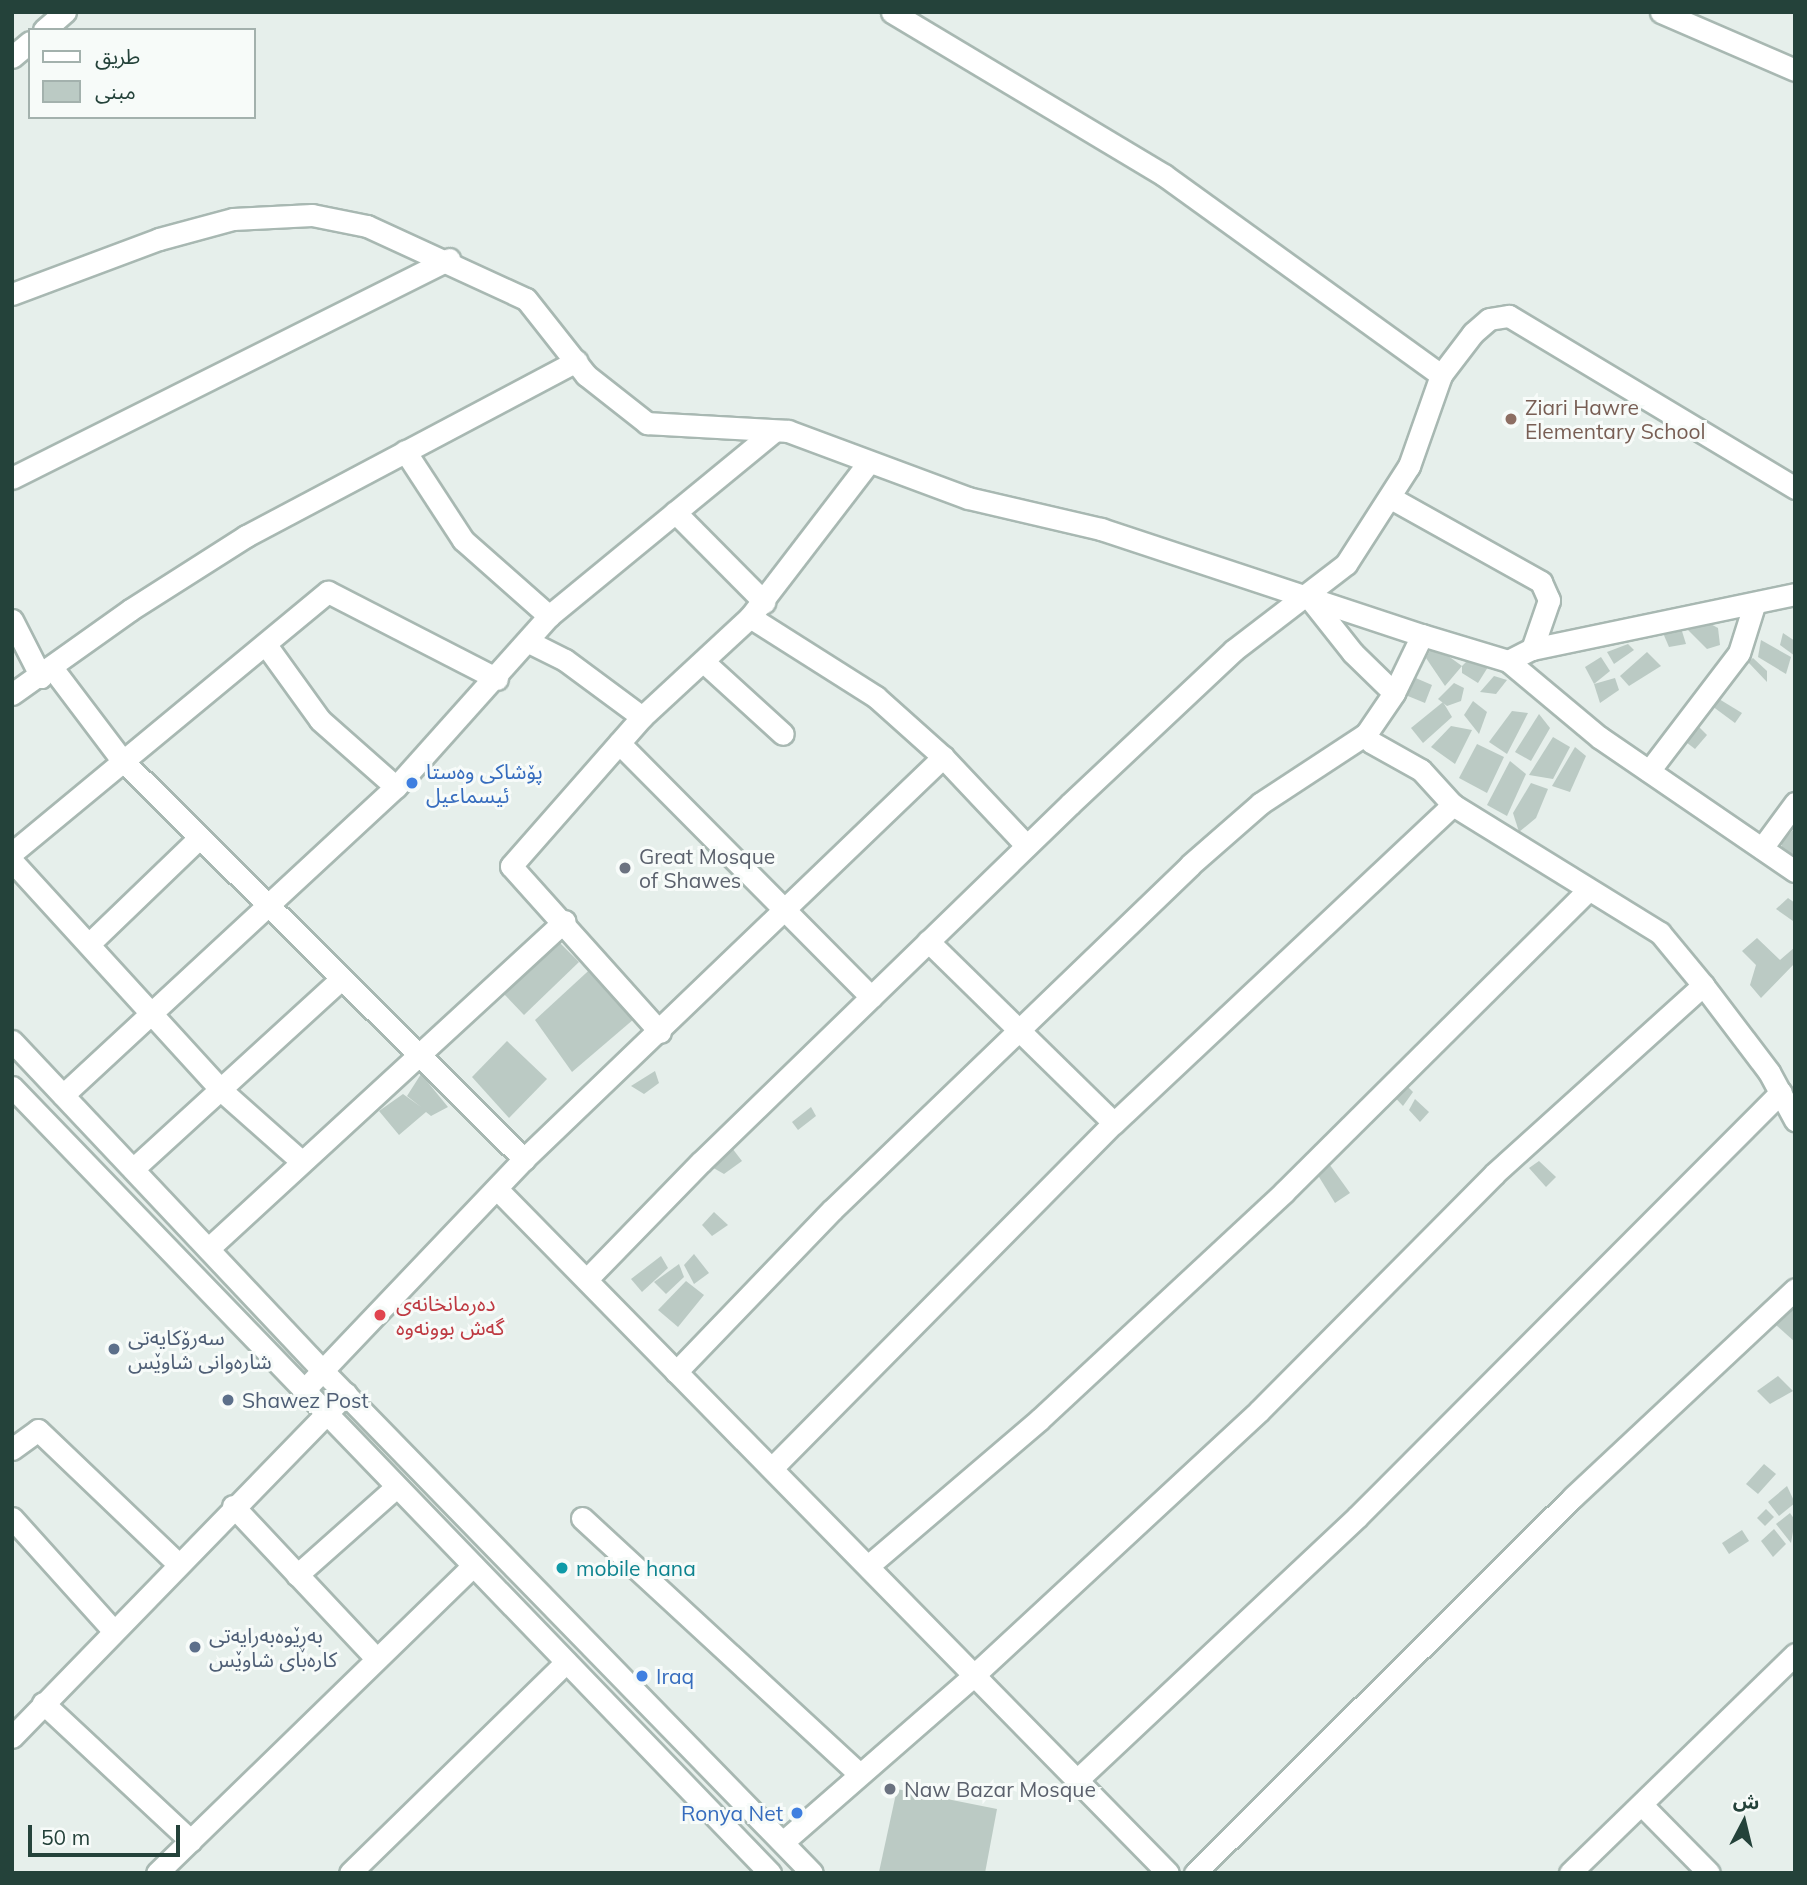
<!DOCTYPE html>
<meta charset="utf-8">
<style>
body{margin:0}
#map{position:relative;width:1807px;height:1885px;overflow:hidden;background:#e6efeb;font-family:Mulish,"Noto Sans Arabic",sans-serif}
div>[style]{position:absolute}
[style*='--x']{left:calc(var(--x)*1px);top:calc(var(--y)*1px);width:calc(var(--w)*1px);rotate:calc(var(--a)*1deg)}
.building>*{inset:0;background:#bbcac4}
.roads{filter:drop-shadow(2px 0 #a8b8b2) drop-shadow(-2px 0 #a8b8b2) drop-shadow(0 2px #a8b8b2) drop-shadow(0 -2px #a8b8b2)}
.minor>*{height:21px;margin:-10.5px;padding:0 10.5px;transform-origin:10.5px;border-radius:10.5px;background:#fff}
.tertiary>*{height:21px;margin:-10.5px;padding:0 10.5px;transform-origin:10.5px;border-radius:10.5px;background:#fff}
.dots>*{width:19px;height:19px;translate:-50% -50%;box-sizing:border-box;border:4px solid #f7fbf9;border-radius:50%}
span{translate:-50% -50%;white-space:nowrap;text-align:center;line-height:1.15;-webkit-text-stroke:6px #f7fbf9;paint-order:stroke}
.education-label{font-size:21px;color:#785e54}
.left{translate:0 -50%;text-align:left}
.shop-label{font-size:21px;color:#366cbe}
.right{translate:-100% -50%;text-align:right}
.worship-label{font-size:21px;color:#5b616d}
.health-label{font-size:21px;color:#be3a42}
.service-label{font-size:21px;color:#4e5e75}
.culture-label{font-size:21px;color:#0d838f}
.frame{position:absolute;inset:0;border:14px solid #24423a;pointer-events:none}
.legend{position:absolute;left:28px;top:28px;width:228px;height:91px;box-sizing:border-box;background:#f7fbf9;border:2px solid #a3b1ad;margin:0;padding:9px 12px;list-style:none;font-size:21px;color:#24423a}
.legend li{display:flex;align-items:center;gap:14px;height:35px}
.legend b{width:35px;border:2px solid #a3b1ad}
.north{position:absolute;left:1709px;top:1787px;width:70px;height:70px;-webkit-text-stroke:5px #f7fbf9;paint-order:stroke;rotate:7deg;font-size:19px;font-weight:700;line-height:28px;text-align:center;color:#24423a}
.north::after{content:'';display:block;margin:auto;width:24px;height:32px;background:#24423a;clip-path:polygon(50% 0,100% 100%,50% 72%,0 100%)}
.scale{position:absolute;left:28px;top:1825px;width:152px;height:32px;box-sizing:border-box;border:4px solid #24423a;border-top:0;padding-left:9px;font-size:21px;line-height:24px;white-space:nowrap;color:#24423a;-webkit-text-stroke:5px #f7fbf9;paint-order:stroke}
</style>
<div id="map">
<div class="building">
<div style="clip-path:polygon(1705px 621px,1718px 628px,1720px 645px,1707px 649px,1685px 627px)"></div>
<div style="clip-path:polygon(1681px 628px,1686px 644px,1669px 647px,1663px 633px)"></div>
<div style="clip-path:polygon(1783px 633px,1795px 641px,1795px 656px,1780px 645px)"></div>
<div style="clip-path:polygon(1761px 640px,1791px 657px,1786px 674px,1758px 657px)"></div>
<div style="clip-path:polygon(1628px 644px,1634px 650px,1614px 664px,1607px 652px)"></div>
<div style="clip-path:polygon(1433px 645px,1462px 666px,1471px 657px,1488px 667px,1478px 683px,1462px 673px,1462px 666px,1445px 686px,1426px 658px)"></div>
<div style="clip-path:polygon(1647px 652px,1661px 666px,1629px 686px,1620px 676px)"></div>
<div style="clip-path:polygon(1601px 657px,1610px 671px,1594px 684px,1585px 667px)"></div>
<div style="clip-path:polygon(1753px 658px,1767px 671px,1767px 682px,1748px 662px)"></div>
<div style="clip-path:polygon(1411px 676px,1432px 685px,1425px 703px,1403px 694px)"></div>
<div style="clip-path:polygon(1494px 676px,1507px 680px,1496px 694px,1480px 692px)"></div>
<div style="clip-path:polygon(1615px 678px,1619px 690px,1600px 703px,1594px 684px)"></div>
<div style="clip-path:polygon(1454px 683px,1464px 688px,1461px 701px,1447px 706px,1438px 699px)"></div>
<div style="clip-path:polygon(1719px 699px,1742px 713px,1735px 723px,1712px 706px)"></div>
<div style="clip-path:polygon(1473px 701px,1487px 712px,1479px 734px,1464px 715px)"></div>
<div style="clip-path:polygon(1443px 702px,1452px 717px,1423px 743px,1411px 728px)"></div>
<div style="clip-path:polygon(1512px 711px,1528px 713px,1507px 754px,1489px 742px)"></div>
<div style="clip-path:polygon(1539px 714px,1550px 728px,1531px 761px,1515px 752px)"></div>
<div style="clip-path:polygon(1696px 724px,1707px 735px,1695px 749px,1686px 742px)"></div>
<div style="clip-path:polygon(1451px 726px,1472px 730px,1455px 764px,1431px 747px)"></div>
<div style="clip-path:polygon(1553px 737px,1570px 747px,1553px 779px,1529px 775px)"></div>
<div style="clip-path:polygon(1477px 744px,1504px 757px,1487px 793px,1459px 778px)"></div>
<div style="clip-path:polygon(1575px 747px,1586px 756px,1570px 792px,1552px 786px)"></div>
<div style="clip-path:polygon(1510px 761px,1526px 774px,1507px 816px,1487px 805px)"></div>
<div style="clip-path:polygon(1531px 783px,1548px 789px,1536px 818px,1519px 832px,1513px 813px)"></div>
<div style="clip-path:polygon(1795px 828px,1795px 866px,1787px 865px,1781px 843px)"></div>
<div style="clip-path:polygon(1788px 898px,1795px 903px,1793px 921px,1776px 909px)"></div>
<div style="clip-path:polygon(555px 938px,579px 962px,524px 1015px,502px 992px)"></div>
<div style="clip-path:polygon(1757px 938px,1780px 960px,1795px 947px,1795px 963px,1761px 998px,1750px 985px,1756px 965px,1742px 951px)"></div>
<div style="clip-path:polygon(598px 962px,641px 1013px,572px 1072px,535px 1020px)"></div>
<div style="clip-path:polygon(507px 1041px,547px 1079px,509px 1118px,472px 1077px)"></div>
<div style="clip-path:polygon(655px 1071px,659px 1083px,644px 1094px,631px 1086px)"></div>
<div style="clip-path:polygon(421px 1074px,448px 1107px,431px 1116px,426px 1112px,399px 1135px,379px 1111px,403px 1094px,421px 1107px,407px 1096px)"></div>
<div style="clip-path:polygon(1399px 1078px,1413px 1092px,1403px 1106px,1387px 1089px)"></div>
<div style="clip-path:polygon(1415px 1099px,1429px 1112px,1420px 1122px,1409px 1110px)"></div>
<div style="clip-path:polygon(811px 1107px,816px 1116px,798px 1130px,792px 1122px)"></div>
<div style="clip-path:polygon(732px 1148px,742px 1161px,724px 1174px,710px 1166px)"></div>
<div style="clip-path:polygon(1327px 1161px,1350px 1193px,1335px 1203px,1316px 1172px)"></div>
<div style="clip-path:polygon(1539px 1161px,1556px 1177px,1546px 1187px,1529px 1168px)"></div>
<div style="clip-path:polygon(714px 1212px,728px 1225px,712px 1236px,702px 1225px)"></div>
<div style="clip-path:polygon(694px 1254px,709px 1273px,694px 1284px,684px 1265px)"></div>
<div style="clip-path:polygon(661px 1256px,668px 1268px,642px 1292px,631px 1279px)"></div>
<div style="clip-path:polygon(679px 1264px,684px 1277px,666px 1294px,654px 1282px)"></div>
<div style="clip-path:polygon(686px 1281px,704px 1295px,678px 1327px,658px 1310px)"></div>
<div style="clip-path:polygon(1795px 1303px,1795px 1342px,1776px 1325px)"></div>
<div style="clip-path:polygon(1778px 1376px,1793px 1391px,1770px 1404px,1757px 1391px)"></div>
<div style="clip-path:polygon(1764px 1464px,1776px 1474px,1758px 1494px,1746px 1484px)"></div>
<div style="clip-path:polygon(1787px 1486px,1795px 1503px,1779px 1516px,1768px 1502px)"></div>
<div style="clip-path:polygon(1766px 1509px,1774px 1517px,1765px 1526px,1757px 1518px)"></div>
<div style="clip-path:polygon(1790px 1513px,1795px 1520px,1791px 1543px,1776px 1524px)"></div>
<div style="clip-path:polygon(1774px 1529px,1786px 1544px,1773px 1557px,1761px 1541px)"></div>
<div style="clip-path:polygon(1742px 1530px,1749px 1541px,1729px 1554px,1722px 1543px)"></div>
<div style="clip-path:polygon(897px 1789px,997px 1809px,985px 1873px,879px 1872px)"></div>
</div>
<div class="roads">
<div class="minor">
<div style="--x:1661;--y:12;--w:146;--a:23.4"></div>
<div style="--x:44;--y:30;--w:28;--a:-41"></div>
<div style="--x:12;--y:57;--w:23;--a:-40"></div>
<div style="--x:12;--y:294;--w:157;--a:-20.5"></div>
<div style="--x:159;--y:239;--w:77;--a:-15.1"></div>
<div style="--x:233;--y:219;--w:79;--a:-2.9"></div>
<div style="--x:312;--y:215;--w:56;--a:11.3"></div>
<div style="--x:367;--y:226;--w:175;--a:24.7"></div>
<div style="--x:526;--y:299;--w:97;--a:51.7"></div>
<div style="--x:586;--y:375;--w:78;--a:38.2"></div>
<div style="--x:647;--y:423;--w:141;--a:3.2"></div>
<div style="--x:788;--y:431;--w:192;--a:20.4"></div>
<div style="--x:968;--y:498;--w:137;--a:13.1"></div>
<div style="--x:1101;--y:529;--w:338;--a:18.3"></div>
<div style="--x:1441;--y:375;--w:53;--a:-52.7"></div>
<div style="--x:1473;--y:333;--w:21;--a:-41"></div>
<div style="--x:1489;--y:319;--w:20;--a:-9"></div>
<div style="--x:1509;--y:316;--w:334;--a:31"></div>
<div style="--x:405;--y:451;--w:106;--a:56.9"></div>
<div style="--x:463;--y:540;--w:115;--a:41.5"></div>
<div style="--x:12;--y:478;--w:489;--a:-26.6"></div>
<div style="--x:1391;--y:498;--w:172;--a:29.2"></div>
<div style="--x:1541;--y:582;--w:20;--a:66"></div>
<div style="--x:1549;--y:600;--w:52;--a:109.1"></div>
<div style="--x:675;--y:512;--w:127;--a:45.3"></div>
<div style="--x:1307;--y:595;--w:74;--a:51.6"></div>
<div style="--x:1353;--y:653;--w:57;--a:44.3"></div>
<div style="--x:1394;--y:693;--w:50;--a:124.3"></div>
<div style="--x:1366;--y:734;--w:9;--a:58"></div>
<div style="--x:1371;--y:742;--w:57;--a:29.2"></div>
<div style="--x:1421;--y:770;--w:47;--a:47.6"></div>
<div style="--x:1453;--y:805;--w:243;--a:31.7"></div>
<div style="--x:1660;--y:933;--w:67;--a:50.4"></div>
<div style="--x:750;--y:617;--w:149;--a:32.4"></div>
<div style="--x:876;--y:697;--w:90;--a:41.8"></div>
<div style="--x:943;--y:757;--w:121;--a:46.7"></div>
<div style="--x:12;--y:620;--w:64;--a:63"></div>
<div style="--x:529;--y:642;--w:40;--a:26.6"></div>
<div style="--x:565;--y:660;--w:96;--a:36.5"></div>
<div style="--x:266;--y:645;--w:92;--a:54.2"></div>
<div style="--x:320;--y:720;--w:101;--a:41.4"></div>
<div style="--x:1508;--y:661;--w:27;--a:-27"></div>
<div style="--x:1532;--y:649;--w:269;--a:-11.8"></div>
<div style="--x:705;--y:663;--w:105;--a:42.3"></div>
<div style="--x:53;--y:669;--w:113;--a:52.9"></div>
<div style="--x:121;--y:759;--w:568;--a:44.79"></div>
<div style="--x:1394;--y:693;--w:64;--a:-64.2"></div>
<div style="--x:1422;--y:635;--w:90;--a:16.8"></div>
<div style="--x:1508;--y:661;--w:119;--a:39.9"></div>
<div style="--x:1599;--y:737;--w:237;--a:34.4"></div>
<div style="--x:12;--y:694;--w:145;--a:-35.4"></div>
<div style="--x:130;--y:610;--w:138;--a:-32.5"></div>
<div style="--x:246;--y:536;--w:374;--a:-27.9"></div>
<div style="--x:619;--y:743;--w:358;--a:45.2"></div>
<div style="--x:1649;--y:771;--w:148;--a:-52.7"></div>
<div style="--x:1739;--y:653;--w:50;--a:-72.6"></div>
<div style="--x:1762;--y:848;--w:56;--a:-53.7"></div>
<div style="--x:12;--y:853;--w:410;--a:-39.6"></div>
<div style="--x:328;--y:592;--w:190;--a:27.2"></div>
<div style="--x:12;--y:861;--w:310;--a:47.6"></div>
<div style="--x:221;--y:1090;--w:107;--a:41.6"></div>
<div style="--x:928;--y:941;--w:260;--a:44.4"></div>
<div style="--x:91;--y:942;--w:151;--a:-43.9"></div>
<div style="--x:660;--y:1032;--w:223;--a:-131.9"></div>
<div style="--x:511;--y:866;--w:198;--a:-48.7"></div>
<div style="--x:642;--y:717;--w:147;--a:-42.8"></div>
<div style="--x:750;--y:617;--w:194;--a:-52.5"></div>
<div style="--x:63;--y:1095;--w:454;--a:-42.8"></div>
<div style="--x:396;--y:787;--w:229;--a:-48.2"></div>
<div style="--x:549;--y:616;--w:291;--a:-39.4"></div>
<div style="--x:133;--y:1169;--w:282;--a:-42.4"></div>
<div style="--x:497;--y:1189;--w:958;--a:45.55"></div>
<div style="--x:209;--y:1248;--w:483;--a:-42.6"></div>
<div style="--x:588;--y:1278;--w:162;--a:-45.8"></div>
<div style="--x:701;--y:1162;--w:514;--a:-44.13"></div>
<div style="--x:1070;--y:804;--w:225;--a:-43.2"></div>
<div style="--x:1234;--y:650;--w:141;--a:-37.5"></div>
<div style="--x:1346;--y:564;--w:117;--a:-57.3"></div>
<div style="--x:1409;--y:466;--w:96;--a:-70.6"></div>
<div style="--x:1441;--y:375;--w:342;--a:-144.2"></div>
<div style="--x:1164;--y:175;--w:317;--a:-149.1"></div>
<div style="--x:676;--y:1372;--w:225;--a:-46.1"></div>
<div style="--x:832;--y:1210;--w:497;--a:-43.9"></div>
<div style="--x:1190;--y:865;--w:94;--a:-41.1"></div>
<div style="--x:1261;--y:803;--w:126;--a:-33.3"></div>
<div style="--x:303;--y:1391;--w:320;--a:-46.4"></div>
<div style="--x:524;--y:1159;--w:581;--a:-43.81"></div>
<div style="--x:12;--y:1449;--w:32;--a:-36"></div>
<div style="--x:38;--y:1430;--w:192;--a:43.7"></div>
<div style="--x:774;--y:1466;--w:483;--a:-45.3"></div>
<div style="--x:1114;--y:1123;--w:465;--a:-43.2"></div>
<div style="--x:233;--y:1506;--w:206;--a:46.8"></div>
<div style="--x:12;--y:1518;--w:149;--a:48"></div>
<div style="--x:582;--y:1518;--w:376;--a:42.7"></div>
<div style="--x:868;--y:1566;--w:226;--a:-40.5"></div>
<div style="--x:1040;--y:1419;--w:333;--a:-42.9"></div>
<div style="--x:1284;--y:1192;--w:426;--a:-44.8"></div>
<div style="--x:297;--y:1575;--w:132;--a:-41.6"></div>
<div style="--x:43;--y:1703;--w:202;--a:43"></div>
<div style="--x:12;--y:1737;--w:479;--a:-45.8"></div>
<div style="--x:1076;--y:1781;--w:386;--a:-43.2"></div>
<div style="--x:1357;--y:1517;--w:600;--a:-45.07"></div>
<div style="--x:1642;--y:1805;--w:95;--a:45.4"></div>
<div style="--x:783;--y:1842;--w:252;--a:-41.1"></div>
<div style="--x:973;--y:1676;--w:390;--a:-42.8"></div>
<div style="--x:1259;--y:1411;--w:334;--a:-45.2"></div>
<div style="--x:1494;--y:1174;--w:282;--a:-42.1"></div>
<div style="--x:1703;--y:985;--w:109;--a:52.8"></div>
<div style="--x:1769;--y:1072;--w:55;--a:61.6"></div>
<div style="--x:157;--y:1873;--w:441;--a:-44.2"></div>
<div style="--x:350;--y:1873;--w:302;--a:-44.3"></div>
<div style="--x:1195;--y:1873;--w:533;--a:-44.85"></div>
<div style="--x:1573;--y:1497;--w:304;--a:-43.1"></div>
</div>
<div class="tertiary">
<div style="--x:12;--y:1041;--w:452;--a:46.7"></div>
<div style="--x:322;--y:1370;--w:702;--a:45.75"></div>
<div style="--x:12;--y:1087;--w:1092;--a:46.04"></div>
<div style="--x:1570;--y:1873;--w:314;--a:-44.2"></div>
</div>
</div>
<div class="dots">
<div style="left:1511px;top:419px;background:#8d6e63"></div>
<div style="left:412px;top:783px;background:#3f7fe0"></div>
<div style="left:625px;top:868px;background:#6b7280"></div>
<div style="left:380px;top:1315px;background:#e0444e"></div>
<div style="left:114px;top:1349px;background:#5c6f8a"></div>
<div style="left:228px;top:1400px;background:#5c6f8a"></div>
<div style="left:562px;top:1568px;background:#0f9aa8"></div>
<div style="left:195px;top:1647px;background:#5c6f8a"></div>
<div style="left:642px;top:1676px;background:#3f7fe0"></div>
<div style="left:890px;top:1789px;background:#6b7280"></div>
<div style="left:797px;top:1813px;background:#3f7fe0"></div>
</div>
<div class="education-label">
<span class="left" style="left:1525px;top:419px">Ziari Hawre<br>Elementary School</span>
</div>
<div class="shop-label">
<span class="left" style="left:426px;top:783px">پۆشاکی وەستا<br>ئیسماعیل</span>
<span class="left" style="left:656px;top:1676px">Iraq</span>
<span class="right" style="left:783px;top:1813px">Ronya Net</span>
</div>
<div class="worship-label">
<span class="left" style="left:639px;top:868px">Great Mosque<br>of Shawes</span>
<span class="left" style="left:904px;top:1789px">Naw Bazar Mosque</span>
</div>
<div class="health-label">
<span class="left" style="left:396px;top:1315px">دەرمانخانەی<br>گەش بوونەوە</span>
</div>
<div class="service-label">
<span class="left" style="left:128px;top:1349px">سەرۆکایەتی<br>شارەوانی شاوێس</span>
<span class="left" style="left:242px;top:1400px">Shawez Post</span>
<span class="left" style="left:209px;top:1647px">بەڕێوەبەرایەتی<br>کارەبای شاوێس</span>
</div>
<div class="culture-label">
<span class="left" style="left:576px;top:1568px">mobile hana</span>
</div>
<div class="frame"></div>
<ul class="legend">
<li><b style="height:9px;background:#fff"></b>طريق</li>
<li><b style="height:19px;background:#bbcac4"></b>مبنى</li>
</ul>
<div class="north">ش</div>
<div class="scale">50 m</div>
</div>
